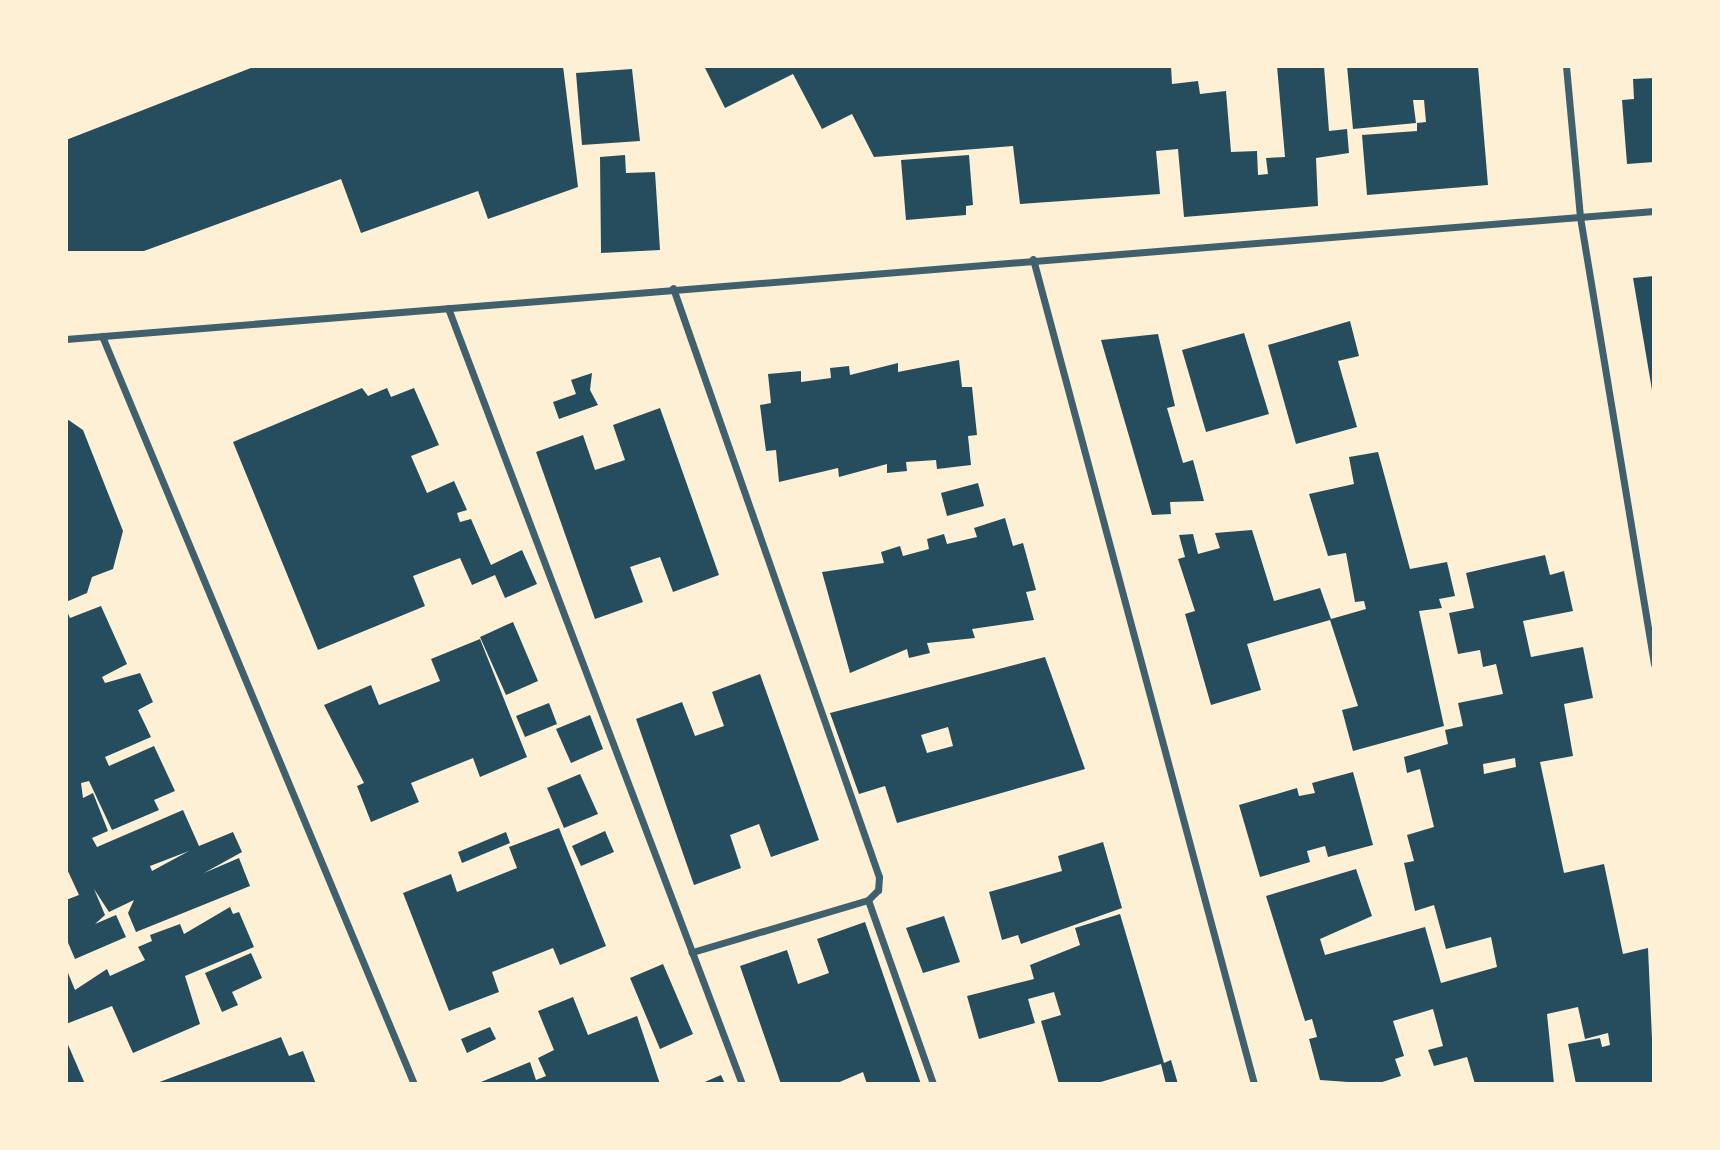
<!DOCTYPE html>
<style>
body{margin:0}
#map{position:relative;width:1720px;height:1150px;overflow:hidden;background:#fdf0d5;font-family:"Source Sans 3",sans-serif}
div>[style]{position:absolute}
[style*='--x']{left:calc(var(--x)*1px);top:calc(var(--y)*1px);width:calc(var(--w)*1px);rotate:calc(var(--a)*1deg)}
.building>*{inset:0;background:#264d5e}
.minor>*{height:7px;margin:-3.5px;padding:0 3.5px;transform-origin:3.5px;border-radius:3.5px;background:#3f606c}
span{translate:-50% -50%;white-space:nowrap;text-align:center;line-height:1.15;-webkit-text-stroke:6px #fdf0d5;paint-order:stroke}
.frame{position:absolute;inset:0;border:68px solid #fdf0d5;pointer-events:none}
</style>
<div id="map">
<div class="building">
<div style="clip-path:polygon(256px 66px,563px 66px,578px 187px,488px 219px,478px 191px,361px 233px,341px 179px,144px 251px,66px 251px,66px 140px)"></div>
<div style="clip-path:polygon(704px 66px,1171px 66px,1172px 84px,1198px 81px,1200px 94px,1226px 91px,1231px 152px,1257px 151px,1258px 175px,1268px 174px,1266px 158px,1285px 157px,1277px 66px,1324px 66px,1329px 131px,1347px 129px,1349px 153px,1316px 158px,1318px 206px,1184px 217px,1178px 149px,1156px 151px,1160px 194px,1020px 204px,1013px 146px,874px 157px,852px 114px,822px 129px,793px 74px,725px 108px)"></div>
<div style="clip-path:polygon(1347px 66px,1478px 66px,1488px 185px,1367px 195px,1362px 135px,1417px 131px,1417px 123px,1426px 122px,1424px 100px,1413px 100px,1416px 123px,1353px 129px)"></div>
<div style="clip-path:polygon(632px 69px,640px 141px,582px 145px,576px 73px)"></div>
<div style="clip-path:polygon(1654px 78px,1654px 162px,1627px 164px,1622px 100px,1634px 99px,1633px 79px)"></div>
<div style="clip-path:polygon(625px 155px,626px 173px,655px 172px,660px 250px,601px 253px,600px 157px)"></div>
<div style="clip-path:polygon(969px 155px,973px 205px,966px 206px,966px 215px,906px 220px,901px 160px)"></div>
<div style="clip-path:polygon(1654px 276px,1654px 390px,1652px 390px,1633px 278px)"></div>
<div style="clip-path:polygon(1350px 321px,1359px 356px,1338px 361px,1357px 427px,1296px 444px,1268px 345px)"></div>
<div style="clip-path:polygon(1244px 333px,1269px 414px,1206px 432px,1182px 350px)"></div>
<div style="clip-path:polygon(1158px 334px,1175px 406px,1167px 408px,1183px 463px,1193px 460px,1204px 501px,1170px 502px,1171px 514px,1152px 515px,1101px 340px)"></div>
<div style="clip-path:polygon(959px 360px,962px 387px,972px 387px,977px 435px,968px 436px,971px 465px,937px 469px,936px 460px,906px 462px,907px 471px,887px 473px,887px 464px,839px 477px,838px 468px,779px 482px,776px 450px,766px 451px,763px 429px,760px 405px,771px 403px,768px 374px,801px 371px,801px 382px,831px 378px,830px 368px,849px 366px,850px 375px,898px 363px,898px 372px)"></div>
<div style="clip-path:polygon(592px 373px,590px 390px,598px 405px,559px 419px,553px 402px,576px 394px,571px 380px)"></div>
<div style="clip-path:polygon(362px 388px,368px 396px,387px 388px,391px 397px,414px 388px,439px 445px,411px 456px,427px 493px,454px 481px,467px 510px,457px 513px,460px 522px,471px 519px,491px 565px,522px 550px,537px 584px,505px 598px,495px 575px,472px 585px,460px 558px,413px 576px,425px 606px,318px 650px,233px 442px)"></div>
<div style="clip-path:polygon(660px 408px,719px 575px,673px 592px,660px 557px,630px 567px,643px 602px,595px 619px,536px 452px,583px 435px,595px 470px,625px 460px,613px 425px)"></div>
<div style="clip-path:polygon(67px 419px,83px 430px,123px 531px,113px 569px,92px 577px,87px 593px,66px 602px)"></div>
<div style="clip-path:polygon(1378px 452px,1410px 569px,1447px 562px,1455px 596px,1439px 599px,1442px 608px,1419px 611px,1444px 726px,1353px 751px,1342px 710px,1358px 706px,1330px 620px,1247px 644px,1261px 690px,1211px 705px,1185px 614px,1195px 611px,1178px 559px,1185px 557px,1179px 535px,1193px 534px,1198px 554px,1220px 548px,1215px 533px,1252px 530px,1274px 601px,1320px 588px,1331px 619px,1366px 609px,1364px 601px,1355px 602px,1346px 553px,1328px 556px,1309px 494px,1354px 484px,1349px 457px)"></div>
<div style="clip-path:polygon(978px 483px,984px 506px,947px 516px,941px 493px)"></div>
<div style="clip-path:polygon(1005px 518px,1013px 546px,1023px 543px,1036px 590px,1026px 592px,1034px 620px,972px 629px,975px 638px,927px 643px,930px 653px,909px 658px,907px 649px,850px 673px,822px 572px,884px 563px,881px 552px,900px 546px,903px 556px,929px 549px,927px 539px,944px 534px,947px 544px,977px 537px,974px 528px)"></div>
<div style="clip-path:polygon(evenodd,1545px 555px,1550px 575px,1564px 571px,1573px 611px,1523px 621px,1531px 657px,1583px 647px,1593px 698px,1564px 704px,1573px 756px,1540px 762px,1564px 873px,1604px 864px,1623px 954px,1648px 948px,1654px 1084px,1576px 1084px,1568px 1044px,1600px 1038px,1602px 1047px,1610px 1045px,1608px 1033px,1585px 1039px,1578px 1007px,1547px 1014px,1554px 1084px,1475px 1084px,1467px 1057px,1434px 1066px,1428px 1050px,1443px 1046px,1433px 1009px,1393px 1021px,1404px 1056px,1395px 1059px,1401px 1076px,1376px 1084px,1320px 1080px,1309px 1039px,1317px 1037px,1312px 1019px,1305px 1021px,1266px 896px,1356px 869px,1372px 916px,1320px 939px,1325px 955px,1425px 927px,1441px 983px,1497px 967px,1491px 937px,1446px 949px,1434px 905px,1415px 911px,1404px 863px,1414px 861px,1407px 835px,1434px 827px,1420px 769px,1407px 773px,1404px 757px,1448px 744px,1445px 730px,1463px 726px,1458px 703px,1503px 694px,1496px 664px,1483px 667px,1480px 650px,1458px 654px,1449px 613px,1474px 608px,1466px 573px,1545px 555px,1515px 758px,1516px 767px,1484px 774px,1483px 764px,1515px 758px)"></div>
<div style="clip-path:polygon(evenodd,101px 606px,127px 664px,102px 677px,105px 683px,140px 673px,153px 702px,138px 710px,151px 737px,105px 757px,109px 766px,154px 746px,175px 791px,154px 800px,159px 810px,112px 830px,89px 781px,81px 783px,83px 798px,93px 793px,108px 831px,92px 838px,97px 847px,183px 810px,199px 846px,233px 832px,242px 852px,204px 873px,239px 858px,250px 886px,136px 932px,128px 913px,134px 900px,109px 912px,94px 889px,105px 915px,95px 924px,116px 915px,126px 937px,75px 959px,66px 938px,66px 900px,79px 895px,66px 867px,66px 609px,70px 618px,101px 606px,189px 851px,152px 871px,150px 866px,189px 851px)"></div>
<div style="clip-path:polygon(513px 622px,538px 681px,506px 695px,480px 637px)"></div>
<div style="clip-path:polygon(480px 639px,527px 757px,480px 777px,473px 758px,411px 783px,419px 802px,371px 822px,357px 786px,364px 783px,324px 705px,371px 685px,379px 705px,440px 681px,431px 659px)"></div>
<div style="clip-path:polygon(evenodd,1045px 657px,1085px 769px,897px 823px,885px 786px,859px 794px,830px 713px,1045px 657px,948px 727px,953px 746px,927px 753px,921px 735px,948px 727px)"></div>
<div style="clip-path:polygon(760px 674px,819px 840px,771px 857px,759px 824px,730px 835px,741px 868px,694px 885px,636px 719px,682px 702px,695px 736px,724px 726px,712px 692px)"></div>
<div style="clip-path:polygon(549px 703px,557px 724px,525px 737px,516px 716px)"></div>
<div style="clip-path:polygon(590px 715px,603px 749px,571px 763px,556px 729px)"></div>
<div style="clip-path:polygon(1353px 772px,1373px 845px,1328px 857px,1325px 846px,1307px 851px,1310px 862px,1260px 877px,1239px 805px,1297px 788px,1299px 796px,1315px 793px,1312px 783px)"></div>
<div style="clip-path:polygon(580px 774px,598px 814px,564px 828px,547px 788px)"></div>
<div style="clip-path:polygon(559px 828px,606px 946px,560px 965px,553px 948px,492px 972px,499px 992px,449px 1011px,403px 893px,451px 874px,457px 892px,517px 868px,509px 847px)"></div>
<div style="clip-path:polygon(605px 831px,614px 852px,581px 866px,572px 846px)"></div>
<div style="clip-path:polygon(506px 832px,510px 843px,462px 863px,458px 852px)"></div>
<div style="clip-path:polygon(1103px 842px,1122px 908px,1021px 944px,1018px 935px,1002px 940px,989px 892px,1062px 871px,1058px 856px)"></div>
<div style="clip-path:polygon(230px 907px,233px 914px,239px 912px,254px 947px,185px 976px,200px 1024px,133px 1053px,112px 1006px,66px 1024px,66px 968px,75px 990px,107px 969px,110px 976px,145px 960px,138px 947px,152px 941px,150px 935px,180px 924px,184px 934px)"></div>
<div style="clip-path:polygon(1120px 914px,1164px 1063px,1171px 1060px,1178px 1084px,1166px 1084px,1161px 1064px,1094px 1084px,1059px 1084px,1041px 1021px,1061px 1015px,1054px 992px,1028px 999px,1035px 1023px,979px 1039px,967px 996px,1034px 979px,1030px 965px,1080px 945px,1075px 928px)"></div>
<div style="clip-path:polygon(944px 916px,960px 962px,923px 973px,906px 928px)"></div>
<div style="clip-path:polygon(865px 922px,921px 1084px,867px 1084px,863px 1072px,835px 1084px,781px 1084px,740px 966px,787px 950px,798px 984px,829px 973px,817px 939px)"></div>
<div style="clip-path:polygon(251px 953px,262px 978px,232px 992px,238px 1005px,222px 1012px,205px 973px)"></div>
<div style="clip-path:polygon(663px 964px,693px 1034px,660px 1049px,630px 978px)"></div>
<div style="clip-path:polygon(573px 997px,588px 1035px,637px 1016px,660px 1084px,476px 1084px,530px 1062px,536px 1080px,546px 1076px,538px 1058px,554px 1050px,538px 1011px)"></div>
<div style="clip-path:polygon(490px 1027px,496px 1039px,467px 1053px,461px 1039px)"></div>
<div style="clip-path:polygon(281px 1037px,289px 1056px,303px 1051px,316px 1084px,154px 1084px)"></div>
<div style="clip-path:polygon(66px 1040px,85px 1084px,66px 1084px)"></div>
<div style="clip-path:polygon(721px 1075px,725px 1084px,700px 1084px)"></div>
</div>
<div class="minor">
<div style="--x:1566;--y:66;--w:152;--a:84.7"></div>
<div style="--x:1580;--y:217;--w:453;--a:80.6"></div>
<div style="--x:1033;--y:259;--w:854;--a:75"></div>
<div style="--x:673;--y:288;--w:624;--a:70.72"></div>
<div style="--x:879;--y:877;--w:13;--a:94"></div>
<div style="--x:878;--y:890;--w:14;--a:135"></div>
<div style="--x:868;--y:900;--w:184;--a:163.5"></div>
<div style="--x:448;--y:308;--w:830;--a:69.25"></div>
<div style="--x:102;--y:336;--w:810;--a:67.36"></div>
<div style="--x:66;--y:339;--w:1593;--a:-4.61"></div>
<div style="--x:868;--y:900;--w:195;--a:70.5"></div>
</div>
<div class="frame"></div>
</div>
